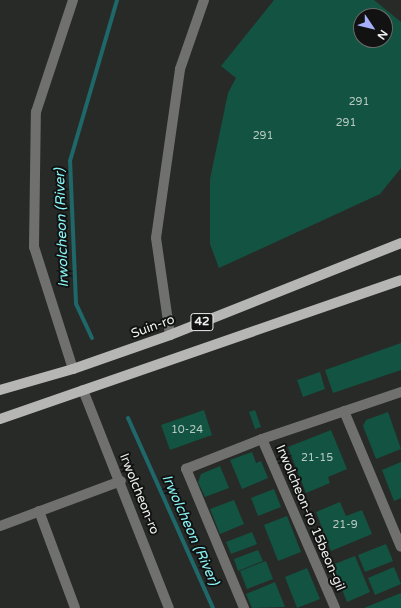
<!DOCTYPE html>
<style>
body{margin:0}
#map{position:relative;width:401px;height:608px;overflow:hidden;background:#282a28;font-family:"Varela Round",sans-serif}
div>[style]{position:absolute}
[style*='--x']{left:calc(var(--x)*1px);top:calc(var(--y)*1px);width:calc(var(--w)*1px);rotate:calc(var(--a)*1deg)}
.stream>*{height:4px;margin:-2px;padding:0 2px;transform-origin:2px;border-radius:2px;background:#1e6869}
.building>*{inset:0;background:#125341}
.minor>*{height:10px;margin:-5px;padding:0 5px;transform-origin:5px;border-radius:5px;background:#70706f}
.major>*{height:10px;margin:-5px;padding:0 5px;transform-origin:5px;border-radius:5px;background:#b6b7b4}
span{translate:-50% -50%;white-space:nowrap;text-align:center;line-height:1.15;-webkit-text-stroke:4px #111211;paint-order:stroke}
.number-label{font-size:11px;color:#b7c9c3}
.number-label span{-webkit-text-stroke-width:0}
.shield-label span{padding:1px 3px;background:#111211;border:1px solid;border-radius:3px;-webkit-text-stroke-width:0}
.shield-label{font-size:12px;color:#eef0ee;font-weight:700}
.street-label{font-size:13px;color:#eef0ee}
.water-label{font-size:14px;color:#88f5f6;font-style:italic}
.north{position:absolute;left:353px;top:8px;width:40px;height:40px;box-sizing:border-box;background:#111211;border:1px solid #696b69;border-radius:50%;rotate:125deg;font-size:11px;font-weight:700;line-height:16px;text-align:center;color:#eef0ee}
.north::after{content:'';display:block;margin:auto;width:14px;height:18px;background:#a5b1fc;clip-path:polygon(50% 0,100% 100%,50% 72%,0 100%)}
</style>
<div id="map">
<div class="stream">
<div style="--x:92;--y:338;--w:38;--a:-115"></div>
<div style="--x:76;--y:303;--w:142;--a:-92.4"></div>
<div style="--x:70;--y:161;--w:168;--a:-73.7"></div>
<div style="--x:128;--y:418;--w:208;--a:65.9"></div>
</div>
<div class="building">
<div style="clip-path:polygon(evenodd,274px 0,374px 0,401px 22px,401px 168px,380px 194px,219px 268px,210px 244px,210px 179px,228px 93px,236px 78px,221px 66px,274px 0,361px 16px,385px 16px,385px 40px,361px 40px,361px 16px)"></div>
<div style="clip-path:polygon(401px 343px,401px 370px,333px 393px,325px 370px)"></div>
<div style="clip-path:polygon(320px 372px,325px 389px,303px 397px,297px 380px)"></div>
<div style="clip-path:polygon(204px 410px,212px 435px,170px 450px,161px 425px)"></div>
<div style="clip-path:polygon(255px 410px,261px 427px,255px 429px,249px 412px)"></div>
<div style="clip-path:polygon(388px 412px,401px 449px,376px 459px,363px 426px,366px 420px)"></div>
<div style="clip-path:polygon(331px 430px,347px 469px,328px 477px,330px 483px,306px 493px,288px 447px)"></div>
<div style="clip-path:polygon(252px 452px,256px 463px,261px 461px,268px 478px,242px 489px,230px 460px)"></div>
<div style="clip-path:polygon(401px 462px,401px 498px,394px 501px,382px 470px)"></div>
<div style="clip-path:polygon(220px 466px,229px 488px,205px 497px,198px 482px,201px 474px)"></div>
<div style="clip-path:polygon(274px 489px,281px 507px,258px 516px,251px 498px)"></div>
<div style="clip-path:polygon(234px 500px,244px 524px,220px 534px,210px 509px)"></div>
<div style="clip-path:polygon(340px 502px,346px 516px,362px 510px,372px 534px,331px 551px,316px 512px)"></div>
<div style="clip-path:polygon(287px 516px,301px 552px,278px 561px,264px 525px)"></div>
<div style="clip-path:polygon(252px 532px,257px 544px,231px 554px,226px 542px)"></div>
<div style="clip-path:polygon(386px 544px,393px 561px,365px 572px,358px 555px)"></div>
<div style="clip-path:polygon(258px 550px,263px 561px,238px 571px,234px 559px)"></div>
<div style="clip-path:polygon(355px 556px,370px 592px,347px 602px,332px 565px)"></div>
<div style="clip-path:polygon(266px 561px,273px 579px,247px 589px,240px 571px)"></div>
<div style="clip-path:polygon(394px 567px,401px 584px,375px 595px,368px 578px)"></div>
<div style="clip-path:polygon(307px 568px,320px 599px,297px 608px,285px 577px)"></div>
<div style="clip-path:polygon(275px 582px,285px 607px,252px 608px,246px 594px)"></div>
<div style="clip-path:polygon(401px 593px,401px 608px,364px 608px)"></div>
</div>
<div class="minor">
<div style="--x:170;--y:335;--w:98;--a:-98.2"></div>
<div style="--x:156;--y:238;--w:171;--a:-81.9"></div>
<div style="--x:180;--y:69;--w:73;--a:-70.8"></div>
<div style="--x:73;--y:369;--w:128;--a:-107.7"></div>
<div style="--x:34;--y:247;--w:135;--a:-89.2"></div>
<div style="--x:36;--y:112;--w:118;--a:-71.7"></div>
<div style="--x:83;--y:390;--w:234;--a:68.5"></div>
<div style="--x:344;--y:411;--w:147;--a:67.3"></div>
<div style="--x:262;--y:439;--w:184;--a:66.6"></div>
<div style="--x:39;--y:511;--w:103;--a:69.6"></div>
<div style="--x:0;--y:526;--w:129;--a:-20.4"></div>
<div style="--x:244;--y:608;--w:151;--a:-112.6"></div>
<div style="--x:186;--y:469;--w:82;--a:-21.5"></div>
<div style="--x:262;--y:439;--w:147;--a:-18.7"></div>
</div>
<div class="major">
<div style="--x:0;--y:390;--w:76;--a:-16"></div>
<div style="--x:73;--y:369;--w:103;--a:-19.3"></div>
<div style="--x:170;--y:335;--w:249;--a:-21.7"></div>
<div style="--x:0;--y:419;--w:424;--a:-19.1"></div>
</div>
<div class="number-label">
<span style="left:359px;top:102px">291</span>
<span style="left:346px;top:123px">291</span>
<span style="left:263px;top:136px">291</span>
<span style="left:187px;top:430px">10-24</span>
<span style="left:317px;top:458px">21-15</span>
<span style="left:345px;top:525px">21-9</span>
</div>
<div class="shield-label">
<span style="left:202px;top:322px">42</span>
</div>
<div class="street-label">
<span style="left:153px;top:327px;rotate:-20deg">Suin-ro</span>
<span style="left:139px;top:494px;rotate:68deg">Irwolcheon-ro</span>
<span style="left:310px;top:518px;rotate:67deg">Irwolcheon-ro 15beon-gil</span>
</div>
<div class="water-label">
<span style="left:62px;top:228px;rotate:-92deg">Irwolcheon (River)</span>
<span style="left:190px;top:530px;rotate:66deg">Irwolcheon (River)</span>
</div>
<div class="north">N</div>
</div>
